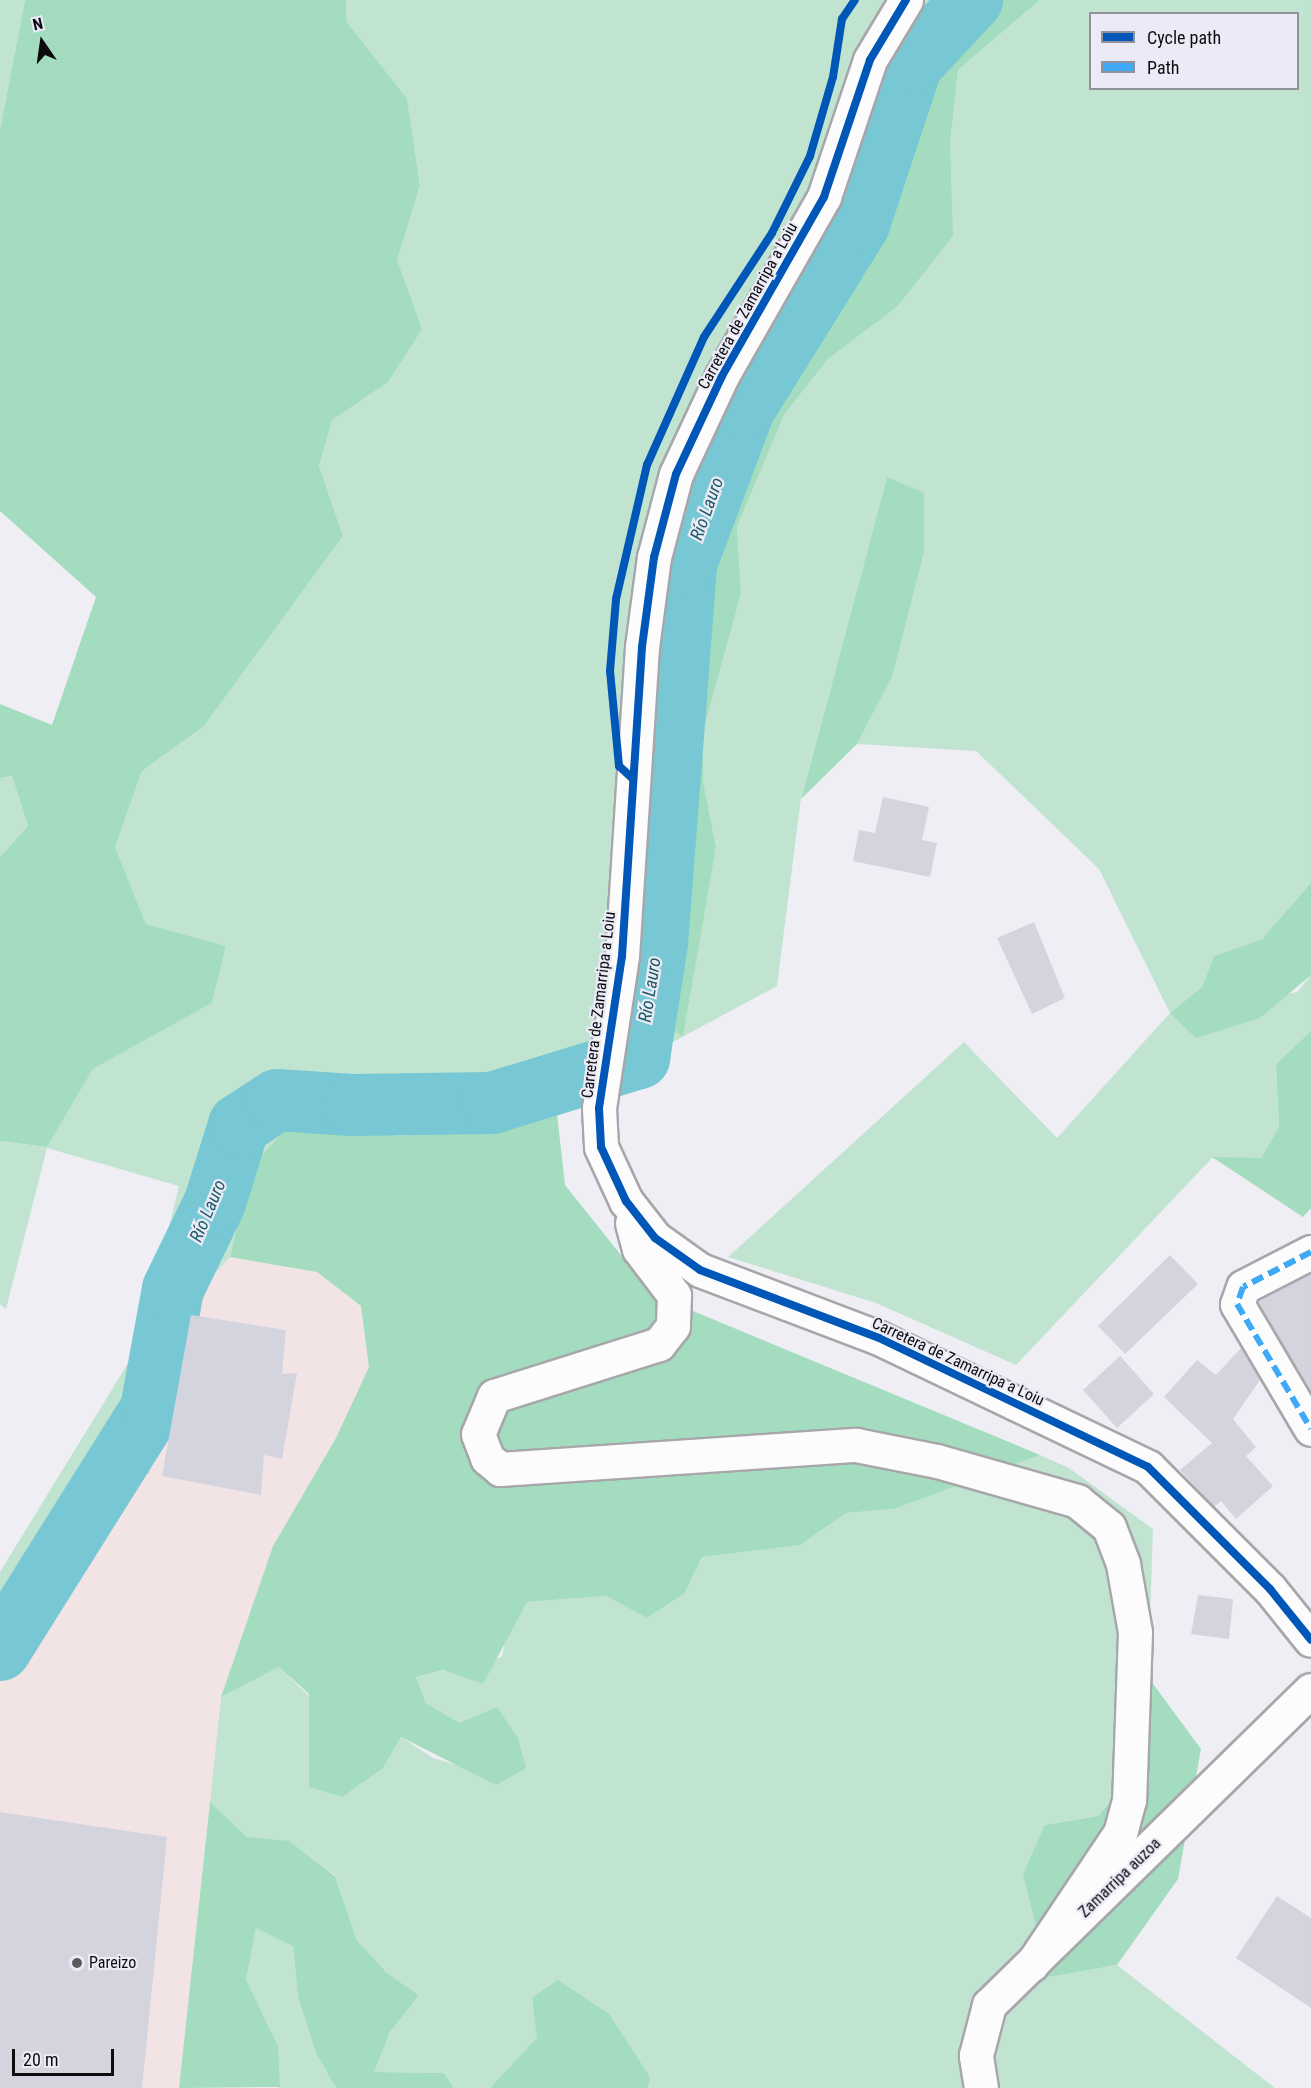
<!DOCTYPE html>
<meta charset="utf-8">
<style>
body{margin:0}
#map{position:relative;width:1311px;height:2088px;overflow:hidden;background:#eeeef4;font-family:"Roboto Condensed",sans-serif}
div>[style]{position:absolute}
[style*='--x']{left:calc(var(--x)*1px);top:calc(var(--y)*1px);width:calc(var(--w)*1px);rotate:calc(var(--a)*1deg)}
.industrial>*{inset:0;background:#f2e4e5}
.green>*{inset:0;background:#c1e4d1}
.forest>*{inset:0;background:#a3dcbe}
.river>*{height:62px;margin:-31px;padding:0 31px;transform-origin:31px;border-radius:31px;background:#77c8d4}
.building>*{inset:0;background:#d4d4de}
.roads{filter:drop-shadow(2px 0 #a7a7ab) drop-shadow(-2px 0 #a7a7ab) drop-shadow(0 2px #a7a7ab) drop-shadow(0 -2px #a7a7ab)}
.minor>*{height:33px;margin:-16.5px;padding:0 16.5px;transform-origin:16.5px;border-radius:16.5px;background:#fcfcfd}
.quiet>*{height:6px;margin-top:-3px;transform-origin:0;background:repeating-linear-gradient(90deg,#3fa9f5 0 12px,transparent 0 18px)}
.cycleway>*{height:8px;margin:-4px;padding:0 4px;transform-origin:4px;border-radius:4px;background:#0057b8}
.dots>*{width:16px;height:16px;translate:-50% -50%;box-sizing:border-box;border:3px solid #ebebf7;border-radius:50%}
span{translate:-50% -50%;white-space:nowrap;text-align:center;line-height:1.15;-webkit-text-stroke:4.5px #ebebf7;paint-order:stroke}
.street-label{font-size:16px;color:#0c0c0f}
.poi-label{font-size:16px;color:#0c0c0f}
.left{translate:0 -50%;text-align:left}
.water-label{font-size:18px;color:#1b5b63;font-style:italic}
.legend{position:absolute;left:1089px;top:12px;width:210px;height:78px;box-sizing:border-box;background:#ebebf7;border:2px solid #92929a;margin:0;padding:8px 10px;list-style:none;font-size:18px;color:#0c0c0f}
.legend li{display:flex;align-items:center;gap:12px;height:30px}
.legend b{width:30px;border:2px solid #92929a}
.north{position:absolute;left:12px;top:12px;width:60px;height:60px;-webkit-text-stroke:4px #ebebf7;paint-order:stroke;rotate:347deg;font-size:16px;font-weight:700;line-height:24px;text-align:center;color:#0c0c0f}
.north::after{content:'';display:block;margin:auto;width:21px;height:27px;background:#0c0c0f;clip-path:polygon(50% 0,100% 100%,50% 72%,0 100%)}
.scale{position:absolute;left:12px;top:2049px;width:102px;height:27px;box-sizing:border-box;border:3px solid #0c0c0f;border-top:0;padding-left:8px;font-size:18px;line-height:21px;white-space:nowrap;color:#0c0c0f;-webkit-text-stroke:4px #ebebf7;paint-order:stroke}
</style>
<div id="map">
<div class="industrial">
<div style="clip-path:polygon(230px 1257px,317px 1272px,361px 1306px,369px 1367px,336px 1438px,273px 1546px,221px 1697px,179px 2088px,0 2088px,0 1681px,128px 1468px,149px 1474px,185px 1305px)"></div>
</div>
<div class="green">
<div style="clip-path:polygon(0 0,25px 0,0 130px)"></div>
<div style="clip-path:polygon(evenodd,346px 0,937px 0,903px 37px,864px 155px,827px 240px,728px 400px,685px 508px,664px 612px,649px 805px,703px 910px,716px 847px,703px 781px,703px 732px,741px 594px,737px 527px,784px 415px,828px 359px,897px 307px,950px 144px,958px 70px,1040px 0,1311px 0,1311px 883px,1262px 939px,1214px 956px,1202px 987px,1170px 1013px,1297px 992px,1311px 975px,1311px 1031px,1276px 1064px,1279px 1127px,1261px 1158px,1212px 1158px,1016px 1365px,876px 1303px,728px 1257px,964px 1042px,1057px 1138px,1170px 1013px,1099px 869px,976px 751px,857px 744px,892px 677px,887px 477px,801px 798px,777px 986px,556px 1105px,403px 1136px,292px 1123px,252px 1165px,230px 1257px,185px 1305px,149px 1474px,127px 1469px,0 1681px,0 1572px,141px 1342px,179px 1186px,47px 1148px,6px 1309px,0 1304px,0 1141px,47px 1147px,93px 1069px,212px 1003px,226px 946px,146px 924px,115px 847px,142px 771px,204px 726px,343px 536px,319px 466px,331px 420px,388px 382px,421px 329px,396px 260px,420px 185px,407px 100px,346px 21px,346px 0,1090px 14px,1298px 14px,1298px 88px,1090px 88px,1090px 14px)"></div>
<div style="clip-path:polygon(12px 776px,28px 826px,0 857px,0 778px)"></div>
<div style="clip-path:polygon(1040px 1455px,1069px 1468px,1153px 1529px,1148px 1677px,1137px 1770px,1098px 1816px,1045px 1825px,1049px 1977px,1117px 1965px,1275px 2088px,648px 2088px,650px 2077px,532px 1998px,538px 2038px,490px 2088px,454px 2088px,444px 2073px,373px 2072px,390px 2032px,419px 1995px,387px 1973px,357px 1940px,335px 1875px,289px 1842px,247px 1837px,210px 1802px,221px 1697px,279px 1667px,383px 1768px,401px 1737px,433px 1758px,468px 1768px,496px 1785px,497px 1707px,459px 1724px,426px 1703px,416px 1677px,502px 1657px,506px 1635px,527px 1602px,606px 1596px,647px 1618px,684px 1594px,702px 1557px,799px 1545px,846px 1513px,894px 1509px)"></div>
<div style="clip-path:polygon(256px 1928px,293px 1945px,298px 1997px,316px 2053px,336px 2088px,278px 2088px,246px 1980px)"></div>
</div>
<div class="forest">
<div style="clip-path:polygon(25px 0,346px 0,346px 21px,407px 99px,420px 185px,397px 260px,422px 329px,388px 382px,332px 420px,319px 466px,343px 536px,204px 726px,142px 771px,115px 847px,146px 924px,226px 946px,212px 1003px,93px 1069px,47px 1147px,0 1141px,0 857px,28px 826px,12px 776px,0 778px,0 704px,52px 725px,96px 597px,0 511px,0 130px)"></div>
<div style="clip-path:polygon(937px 0,1040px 0,958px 70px,950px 144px,953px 236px,897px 307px,828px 359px,784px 415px,737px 527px,741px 594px,703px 732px,703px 781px,716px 847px,683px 1036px,628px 1009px,664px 612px,685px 508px,728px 400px,827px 240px,864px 155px,903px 37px)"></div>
<div style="clip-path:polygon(887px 477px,924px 493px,924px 552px,892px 677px,857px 744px,801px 799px)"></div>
<div style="clip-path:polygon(1311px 883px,1311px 975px,1260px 1018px,1196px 1038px,1170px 1013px,1202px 987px,1214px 956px,1262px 939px)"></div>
<div style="clip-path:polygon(1311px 1031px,1311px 1208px,1303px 1217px,1212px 1157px,1261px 1158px,1279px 1127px,1276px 1064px)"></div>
<div style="clip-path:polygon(556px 1105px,565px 1185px,652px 1294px,1040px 1455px,894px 1509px,846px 1513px,800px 1545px,702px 1557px,684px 1594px,647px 1618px,606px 1596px,527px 1602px,483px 1684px,444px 1670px,416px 1677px,426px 1703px,459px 1723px,497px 1707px,518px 1738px,526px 1768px,496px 1785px,401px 1737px,383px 1768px,342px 1797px,309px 1787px,309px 1694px,279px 1667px,221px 1697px,273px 1546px,336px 1438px,369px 1367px,361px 1306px,317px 1272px,230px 1257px,252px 1165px,292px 1123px,403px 1136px)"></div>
<div style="clip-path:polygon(1148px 1677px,1201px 1749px,1178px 1879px,1117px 1965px,1049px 1977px,1023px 1874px,1045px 1825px,1098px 1816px,1137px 1770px)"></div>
<div style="clip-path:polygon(210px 1802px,247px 1837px,289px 1841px,335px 1876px,357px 1940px,387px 1973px,419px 1995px,390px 2032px,374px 2072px,444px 2073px,454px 2088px,336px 2088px,316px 2053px,298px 1997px,293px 1946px,256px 1928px,246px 1980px,278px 2046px,280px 2087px,179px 2088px)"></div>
<div style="clip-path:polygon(558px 1980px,609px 2014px,650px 2077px,648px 2088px,490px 2088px,537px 2038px,532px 1998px)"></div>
</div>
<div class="river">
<div style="--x:0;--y:1650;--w:284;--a:-57.9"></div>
<div style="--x:151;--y:1409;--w:122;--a:-79.6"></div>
<div style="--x:173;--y:1289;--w:97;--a:-64.2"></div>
<div style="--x:215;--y:1202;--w:81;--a:-72.7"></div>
<div style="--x:239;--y:1125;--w:45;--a:-33.3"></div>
<div style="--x:277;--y:1100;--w:75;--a:3.8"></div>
<div style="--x:352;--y:1105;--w:140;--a:-0.8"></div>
<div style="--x:492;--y:1103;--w:154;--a:-17"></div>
<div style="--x:639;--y:1058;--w:116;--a:-81.1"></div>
<div style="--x:657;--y:943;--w:380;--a:-85.6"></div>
<div style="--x:686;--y:564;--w:165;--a:-69.5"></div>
<div style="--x:744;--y:409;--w:218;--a:-58.1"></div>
<div style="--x:859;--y:224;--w:169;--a:-71.7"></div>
<div style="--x:912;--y:64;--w:88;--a:-46.8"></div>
</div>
<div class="building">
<div style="clip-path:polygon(883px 797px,929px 807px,922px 840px,937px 843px,930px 877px,853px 861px,859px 830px,875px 833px)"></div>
<div style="clip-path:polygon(1034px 922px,1065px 998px,1032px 1014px,997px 938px)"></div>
<div style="clip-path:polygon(1170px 1255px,1198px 1284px,1125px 1354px,1098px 1326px)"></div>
<div style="clip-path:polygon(1311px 1273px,1311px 1392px,1258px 1302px)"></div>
<div style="clip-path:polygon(191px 1315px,286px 1330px,282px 1374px,297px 1373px,282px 1459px,264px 1455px,261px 1495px,162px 1476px)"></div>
<div style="clip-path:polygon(1241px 1348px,1260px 1380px,1233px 1419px,1256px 1447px,1246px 1456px,1273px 1486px,1236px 1519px,1221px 1501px,1214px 1507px,1180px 1470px,1212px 1443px,1164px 1397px,1197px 1360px,1216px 1375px)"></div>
<div style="clip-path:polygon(1120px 1356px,1154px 1394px,1117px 1428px,1083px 1390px)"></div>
<div style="clip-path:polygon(1198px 1595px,1233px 1599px,1229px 1639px,1191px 1634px)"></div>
<div style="clip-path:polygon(0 1812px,167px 1837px,142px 2088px,0 2088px)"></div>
<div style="clip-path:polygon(1277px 1896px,1311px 1918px,1311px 2008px,1236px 1958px)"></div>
</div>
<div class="roads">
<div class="minor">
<div style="--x:906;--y:0;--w:70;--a:121"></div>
<div style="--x:870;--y:60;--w:145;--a:108.6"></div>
<div style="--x:824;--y:197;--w:206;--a:119.7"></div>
<div style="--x:722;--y:376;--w:108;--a:115.1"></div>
<div style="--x:676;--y:474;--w:86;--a:104.8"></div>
<div style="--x:654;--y:557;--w:91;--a:97.6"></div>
<div style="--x:642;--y:647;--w:310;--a:93.7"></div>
<div style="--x:622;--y:956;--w:154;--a:98.6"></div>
<div style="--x:599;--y:1108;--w:39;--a:87"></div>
<div style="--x:601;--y:1147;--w:60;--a:65.2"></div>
<div style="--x:626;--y:1201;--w:47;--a:51.9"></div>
<div style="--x:655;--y:1238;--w:55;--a:35.4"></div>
<div style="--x:700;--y:1270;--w:191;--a:20.8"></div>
<div style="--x:879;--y:1338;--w:298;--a:25.6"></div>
<div style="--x:1148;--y:1467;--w:173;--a:45"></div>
<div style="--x:1270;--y:1589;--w:65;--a:51.2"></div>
<div style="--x:632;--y:1223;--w:27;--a:75"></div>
<div style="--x:639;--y:1249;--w:58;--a:52.7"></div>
<div style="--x:674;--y:1295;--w:31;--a:92"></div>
<div style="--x:673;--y:1326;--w:23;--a:128"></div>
<div style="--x:659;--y:1344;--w:173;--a:162.5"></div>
<div style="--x:494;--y:1396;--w:41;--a:112.8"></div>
<div style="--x:478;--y:1434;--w:26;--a:69"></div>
<div style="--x:487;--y:1458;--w:17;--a:40"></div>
<div style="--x:500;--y:1469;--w:357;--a:-3.9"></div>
<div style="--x:856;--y:1445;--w:83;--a:11.2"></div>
<div style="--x:937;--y:1461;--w:146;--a:15.9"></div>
<div style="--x:1077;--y:1501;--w:41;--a:39.1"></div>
<div style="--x:1109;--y:1527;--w:40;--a:69"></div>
<div style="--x:1123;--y:1564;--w:69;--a:80"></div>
<div style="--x:1135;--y:1632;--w:168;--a:92"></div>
<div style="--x:1129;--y:1800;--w:34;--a:105"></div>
<div style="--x:1120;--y:1833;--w:158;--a:123.9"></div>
<div style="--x:1311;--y:1252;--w:76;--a:152.8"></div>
<div style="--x:1243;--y:1287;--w:18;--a:109"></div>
<div style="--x:1237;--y:1304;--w:145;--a:59.4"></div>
<div style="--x:981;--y:2088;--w:33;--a:-99"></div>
<div style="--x:976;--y:2055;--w:52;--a:-75.4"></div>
<div style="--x:989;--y:2005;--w:450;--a:-44.4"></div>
</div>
</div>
<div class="quiet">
<div style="--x:1311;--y:1252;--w:76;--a:152.8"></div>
<div style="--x:1243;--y:1287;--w:18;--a:109"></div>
<div style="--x:1237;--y:1304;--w:145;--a:59.4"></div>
</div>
<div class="cycleway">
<div style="--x:906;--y:0;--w:70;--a:121"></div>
<div style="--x:870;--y:60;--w:145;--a:108.6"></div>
<div style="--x:824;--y:197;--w:206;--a:119.7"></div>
<div style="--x:722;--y:376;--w:108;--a:115.1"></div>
<div style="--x:676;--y:474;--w:86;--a:104.8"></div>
<div style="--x:654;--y:557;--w:91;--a:97.6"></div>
<div style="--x:642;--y:647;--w:310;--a:93.7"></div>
<div style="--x:622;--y:956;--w:154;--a:98.6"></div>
<div style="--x:599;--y:1108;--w:39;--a:87"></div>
<div style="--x:601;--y:1147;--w:60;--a:65.2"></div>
<div style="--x:626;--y:1201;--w:47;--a:51.9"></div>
<div style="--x:655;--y:1238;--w:55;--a:35.4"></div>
<div style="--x:700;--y:1270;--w:191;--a:20.8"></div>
<div style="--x:879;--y:1338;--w:298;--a:25.6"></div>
<div style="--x:1148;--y:1467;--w:173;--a:45"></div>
<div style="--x:1270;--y:1589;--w:65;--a:51.2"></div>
<div style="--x:633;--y:779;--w:19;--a:-137"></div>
<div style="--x:619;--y:766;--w:95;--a:-95.4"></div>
<div style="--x:610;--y:671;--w:72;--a:-85.2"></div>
<div style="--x:616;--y:599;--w:138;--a:-77"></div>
<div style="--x:647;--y:465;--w:140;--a:-66"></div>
<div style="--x:704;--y:337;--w:124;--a:-56.8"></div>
<div style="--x:772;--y:233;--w:86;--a:-63.7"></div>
<div style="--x:810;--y:156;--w:82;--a:-73.8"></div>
<div style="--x:833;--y:77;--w:59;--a:-81.2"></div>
<div style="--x:842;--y:19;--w:23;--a:-56"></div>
</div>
<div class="dots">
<div style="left:77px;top:1963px;background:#5b5b5f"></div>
</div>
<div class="street-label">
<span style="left:748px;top:306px;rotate:-61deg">Carretera de Zamarripa a Loiu</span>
<span style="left:599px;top:1005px;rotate:-83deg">Carretera de Zamarripa a Loiu</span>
<span style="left:958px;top:1362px;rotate:25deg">Carretera de Zamarripa a Loiu</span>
<span style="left:1120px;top:1878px;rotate:-44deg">Zamarripa auzoa</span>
</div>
<div class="poi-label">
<span class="left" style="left:89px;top:1963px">Pareizo</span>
</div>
<div class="water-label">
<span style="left:707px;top:509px;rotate:-70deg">Río Lauro</span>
<span style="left:650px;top:990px;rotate:-81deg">Río Lauro</span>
<span style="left:208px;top:1211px;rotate:-67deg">Río Lauro</span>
</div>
<ul class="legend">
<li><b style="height:8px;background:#0057b8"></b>Cycle path</li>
<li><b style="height:8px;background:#3fa9f5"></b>Path</li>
</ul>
<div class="north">N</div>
<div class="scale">20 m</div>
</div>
